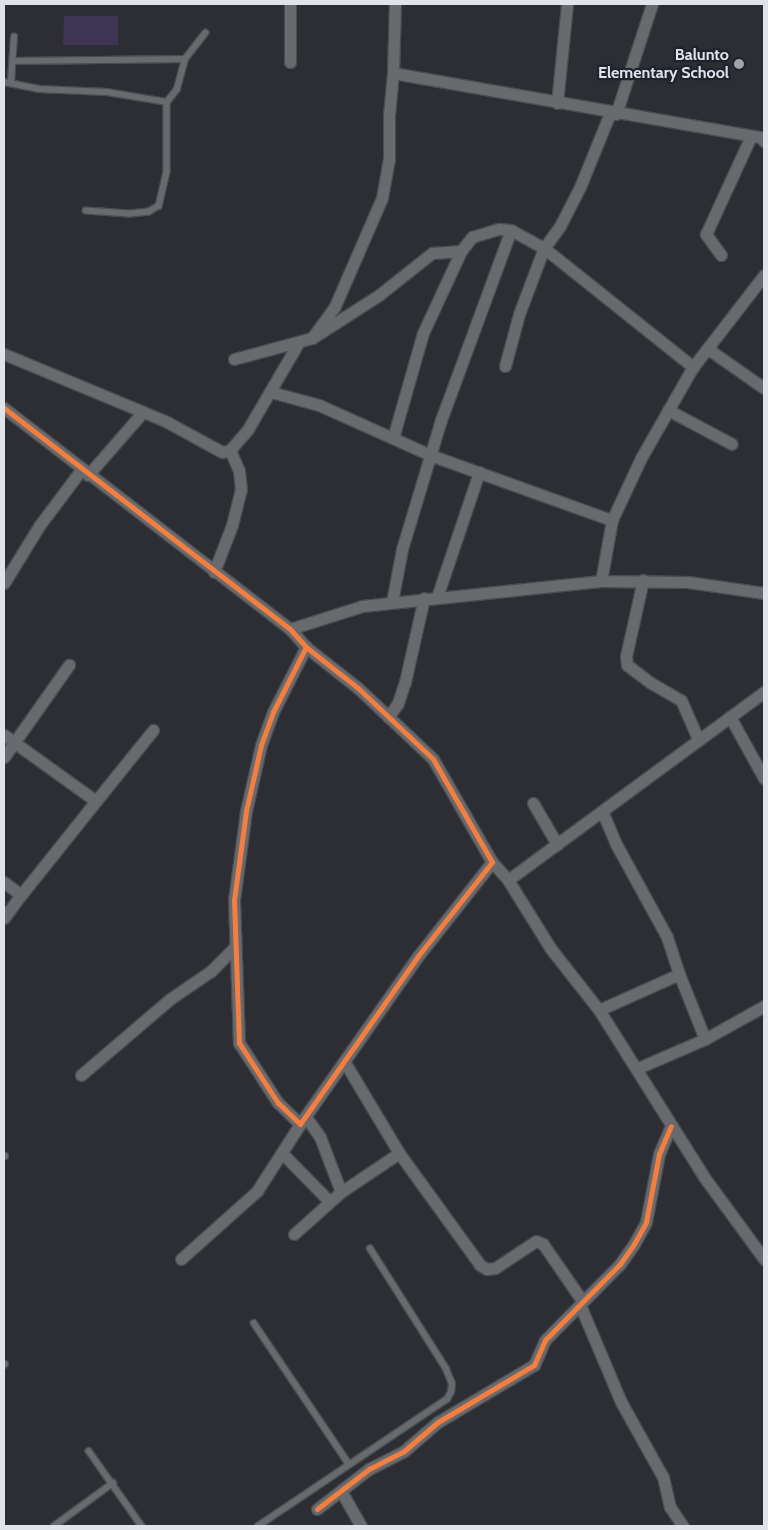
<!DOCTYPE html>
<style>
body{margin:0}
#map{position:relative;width:768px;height:1530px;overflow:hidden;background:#2c2e34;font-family:Cabin,sans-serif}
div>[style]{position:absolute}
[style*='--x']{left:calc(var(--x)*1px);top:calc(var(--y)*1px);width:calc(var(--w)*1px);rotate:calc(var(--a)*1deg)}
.green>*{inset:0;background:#3e3454}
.roads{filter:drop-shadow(1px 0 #494c50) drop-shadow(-1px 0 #494c50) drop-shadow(0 1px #494c50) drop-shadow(0 -1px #494c50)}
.lane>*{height:5.5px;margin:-2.75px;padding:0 2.75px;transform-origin:2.75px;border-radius:2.75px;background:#686a6d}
.street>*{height:11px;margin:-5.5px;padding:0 5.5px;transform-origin:5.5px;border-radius:5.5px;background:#686a6d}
.cycleway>*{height:5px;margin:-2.5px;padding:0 2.5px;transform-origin:2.5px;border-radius:2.5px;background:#f27e40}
.dots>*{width:14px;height:14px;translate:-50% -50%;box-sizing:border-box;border:2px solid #1e232d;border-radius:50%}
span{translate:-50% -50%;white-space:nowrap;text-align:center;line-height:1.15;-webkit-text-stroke:4.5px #1e232d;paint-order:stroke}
.poi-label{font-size:16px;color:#e0e3ea;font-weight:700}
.right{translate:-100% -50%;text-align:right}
.frame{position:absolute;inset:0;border:5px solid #e0e3ea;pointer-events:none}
</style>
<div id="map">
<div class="green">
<div style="clip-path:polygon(64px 16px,118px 16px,118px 45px,63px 45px)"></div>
</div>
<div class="roads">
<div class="lane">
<div style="--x:13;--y:61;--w:172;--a:-0.7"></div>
<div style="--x:4;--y:82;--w:36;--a:11"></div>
<div style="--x:39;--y:89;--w:68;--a:2.5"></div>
<div style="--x:107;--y:92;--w:61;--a:9.5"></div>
<div style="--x:167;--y:102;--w:70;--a:90"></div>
<div style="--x:167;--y:172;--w:35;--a:103"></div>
<div style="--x:159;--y:206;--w:12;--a:149"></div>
<div style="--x:149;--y:212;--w:20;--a:174"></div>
<div style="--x:129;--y:214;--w:43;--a:-176"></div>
<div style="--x:11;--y:82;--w:45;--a:-86.2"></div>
<div style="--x:167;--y:102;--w:16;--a:-52"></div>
<div style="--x:177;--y:89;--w:31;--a:-75"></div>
<div style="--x:185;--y:59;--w:33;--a:-52"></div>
<div style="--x:4;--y:1156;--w:1;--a:0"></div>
<div style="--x:254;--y:1323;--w:170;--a:56"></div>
<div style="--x:4;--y:1365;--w:1;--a:-45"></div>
<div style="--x:89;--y:1451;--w:92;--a:54.8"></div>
<div style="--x:54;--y:1526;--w:73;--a:-36.1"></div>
<div style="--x:258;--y:1526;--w:228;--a:-33.9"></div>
<div style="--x:447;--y:1399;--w:8;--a:-60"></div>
<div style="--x:451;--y:1392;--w:8;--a:-83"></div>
<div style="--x:452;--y:1384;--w:16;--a:-112"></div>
<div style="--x:446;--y:1369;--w:142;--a:-122.3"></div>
</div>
<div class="street">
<div style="--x:395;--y:4;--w:69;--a:91.7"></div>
<div style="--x:393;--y:73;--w:373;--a:9.9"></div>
<div style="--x:760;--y:137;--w:6;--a:45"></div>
<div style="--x:290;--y:62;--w:58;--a:-90"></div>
<div style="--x:557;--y:103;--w:100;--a:-84.2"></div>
<div style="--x:616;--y:114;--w:116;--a:-71.9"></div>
<div style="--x:721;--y:255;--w:26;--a:-126"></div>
<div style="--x:706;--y:234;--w:108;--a:-65.3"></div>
<div style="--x:312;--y:338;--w:39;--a:-54"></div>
<div style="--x:335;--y:306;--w:118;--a:-66.5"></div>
<div style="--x:382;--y:198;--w:39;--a:-80"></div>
<div style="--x:389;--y:160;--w:45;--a:-90"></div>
<div style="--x:389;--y:115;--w:42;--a:-84.6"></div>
<div style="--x:708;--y:349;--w:68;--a:34.9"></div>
<div style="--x:4;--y:354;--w:177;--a:22.6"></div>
<div style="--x:167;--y:422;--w:63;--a:28.6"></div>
<div style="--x:222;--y:452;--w:8;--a:-14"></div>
<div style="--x:230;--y:450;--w:28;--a:-49"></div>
<div style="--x:248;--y:429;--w:97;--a:-59.7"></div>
<div style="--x:234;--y:359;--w:81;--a:-15.1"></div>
<div style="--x:312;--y:338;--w:80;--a:-32.7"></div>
<div style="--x:379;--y:295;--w:68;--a:-38.4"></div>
<div style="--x:432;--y:253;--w:29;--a:-4"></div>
<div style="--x:505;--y:366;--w:54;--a:-74.9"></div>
<div style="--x:519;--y:314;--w:71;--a:-69.3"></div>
<div style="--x:544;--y:248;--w:191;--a:38.6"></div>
<div style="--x:271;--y:392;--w:50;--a:15.2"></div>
<div style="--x:319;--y:405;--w:122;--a:24.2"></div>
<div style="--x:430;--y:455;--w:193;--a:19.7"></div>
<div style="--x:4;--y:408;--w:361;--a:37.7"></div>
<div style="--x:290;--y:629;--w:24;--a:48"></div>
<div style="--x:306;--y:647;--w:66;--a:38.3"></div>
<div style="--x:358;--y:688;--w:103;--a:43.4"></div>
<div style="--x:433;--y:759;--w:119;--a:60.2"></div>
<div style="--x:492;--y:862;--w:120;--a:128.2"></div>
<div style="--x:418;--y:956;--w:205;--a:125.1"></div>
<div style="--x:300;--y:1124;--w:30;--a:-136"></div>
<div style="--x:278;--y:1103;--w:72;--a:-123"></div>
<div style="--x:239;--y:1043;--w:143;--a:-92"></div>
<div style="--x:234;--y:900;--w:90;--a:-82.3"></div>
<div style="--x:246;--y:811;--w:68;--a:-77.2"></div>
<div style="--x:261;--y:745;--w:35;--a:-70"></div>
<div style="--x:273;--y:712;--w:73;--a:-63.1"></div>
<div style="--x:668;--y:410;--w:72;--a:28"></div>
<div style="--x:393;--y:438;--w:109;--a:-74.1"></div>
<div style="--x:423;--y:333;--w:90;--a:-65.1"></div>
<div style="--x:461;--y:251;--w:18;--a:-52"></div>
<div style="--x:472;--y:237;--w:28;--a:-17"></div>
<div style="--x:499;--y:229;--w:12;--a:5"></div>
<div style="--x:511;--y:230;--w:38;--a:29"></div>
<div style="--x:544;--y:248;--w:27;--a:-54"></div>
<div style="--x:560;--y:226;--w:44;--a:-62.9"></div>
<div style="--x:580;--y:187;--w:80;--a:-67.9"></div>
<div style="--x:88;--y:475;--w:84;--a:-48.9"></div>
<div style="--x:214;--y:572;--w:50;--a:-69"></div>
<div style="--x:232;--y:525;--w:36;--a:-76"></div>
<div style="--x:241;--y:490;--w:19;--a:-96"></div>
<div style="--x:239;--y:471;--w:23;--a:-113"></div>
<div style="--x:643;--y:580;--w:78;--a:102.6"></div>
<div style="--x:626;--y:656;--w:9;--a:84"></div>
<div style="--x:627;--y:665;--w:30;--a:37"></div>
<div style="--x:651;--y:683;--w:34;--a:30"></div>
<div style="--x:681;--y:700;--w:43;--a:66.4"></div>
<div style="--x:601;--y:581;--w:62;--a:-79.8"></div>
<div style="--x:612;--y:520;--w:68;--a:-64.9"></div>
<div style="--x:641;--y:458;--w:105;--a:-60.3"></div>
<div style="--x:693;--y:367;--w:116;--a:-52.3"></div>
<div style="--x:4;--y:583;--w:67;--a:-58.4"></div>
<div style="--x:39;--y:526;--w:70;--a:-53.1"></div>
<div style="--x:437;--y:597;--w:132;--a:-71.4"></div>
<div style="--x:392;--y:602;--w:54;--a:-79.3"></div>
<div style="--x:402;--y:549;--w:135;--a:-73.2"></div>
<div style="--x:441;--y:420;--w:202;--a:-69.8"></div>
<div style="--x:290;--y:629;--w:76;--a:-17.7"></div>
<div style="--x:362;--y:606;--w:240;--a:-6"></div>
<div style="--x:601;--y:581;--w:87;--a:0.7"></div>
<div style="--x:688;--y:582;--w:77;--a:8.2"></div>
<div style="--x:388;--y:717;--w:17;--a:-54"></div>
<div style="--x:398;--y:703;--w:22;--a:-72"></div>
<div style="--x:405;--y:682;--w:86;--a:-77.3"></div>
<div style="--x:730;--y:717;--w:70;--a:60.9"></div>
<div style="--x:4;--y:735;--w:113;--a:35.7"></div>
<div style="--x:96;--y:801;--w:120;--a:128.6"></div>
<div style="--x:21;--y:895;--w:21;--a:-143"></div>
<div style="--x:4;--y:757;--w:113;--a:-54.8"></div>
<div style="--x:96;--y:801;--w:91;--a:-51.2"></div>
<div style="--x:533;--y:803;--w:48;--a:59.7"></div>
<div style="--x:602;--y:811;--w:36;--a:67"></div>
<div style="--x:616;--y:844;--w:106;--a:61.3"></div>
<div style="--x:667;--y:937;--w:39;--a:72"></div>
<div style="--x:492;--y:862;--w:24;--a:48"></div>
<div style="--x:508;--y:880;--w:81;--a:58.1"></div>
<div style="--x:551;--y:949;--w:78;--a:51.8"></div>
<div style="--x:599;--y:1010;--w:197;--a:57.8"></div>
<div style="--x:704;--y:1177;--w:102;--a:53.8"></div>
<div style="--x:508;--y:880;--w:318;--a:-36.3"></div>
<div style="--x:4;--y:918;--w:29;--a:-54"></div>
<div style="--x:599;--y:1010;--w:88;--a:-24.2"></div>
<div style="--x:679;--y:974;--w:70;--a:68.2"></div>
<div style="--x:344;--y:1061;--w:107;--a:59.1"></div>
<div style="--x:399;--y:1153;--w:138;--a:54.1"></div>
<div style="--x:480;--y:1265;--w:8;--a:30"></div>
<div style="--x:487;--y:1269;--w:8;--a:-7"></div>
<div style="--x:495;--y:1268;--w:49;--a:-33.4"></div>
<div style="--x:536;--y:1241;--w:8;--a:23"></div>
<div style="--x:543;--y:1244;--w:70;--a:55.4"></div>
<div style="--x:638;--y:1068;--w:73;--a:-23.4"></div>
<div style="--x:705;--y:1039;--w:68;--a:-29.2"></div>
<div style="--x:81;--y:1075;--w:117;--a:-40.5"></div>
<div style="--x:170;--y:999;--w:50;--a:-34.3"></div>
<div style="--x:211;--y:971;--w:34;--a:-45"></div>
<div style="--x:282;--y:1153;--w:67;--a:45.6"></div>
<div style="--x:341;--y:1192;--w:70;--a:-33.9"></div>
<div style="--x:294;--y:1234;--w:63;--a:-41.8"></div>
<div style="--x:341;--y:1192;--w:59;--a:-110.9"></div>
<div style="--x:320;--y:1137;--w:24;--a:-125"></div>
<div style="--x:181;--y:1259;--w:102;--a:-41.8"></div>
<div style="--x:257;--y:1191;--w:80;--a:-57.3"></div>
<div style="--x:580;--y:1305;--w:105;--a:67.1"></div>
<div style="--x:621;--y:1402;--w:86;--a:60.8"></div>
<div style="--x:663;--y:1477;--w:31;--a:77"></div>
<div style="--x:670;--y:1507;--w:23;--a:56"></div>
<div style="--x:341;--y:1491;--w:40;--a:60.3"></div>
<div style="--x:317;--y:1509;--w:66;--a:-37.6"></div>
<div style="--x:369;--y:1469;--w:39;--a:-27"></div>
<div style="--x:404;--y:1451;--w:45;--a:-40.5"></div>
<div style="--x:438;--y:1422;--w:112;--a:-30.7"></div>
<div style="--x:534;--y:1365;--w:27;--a:-66"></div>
<div style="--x:545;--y:1340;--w:107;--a:-45.4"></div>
<div style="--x:620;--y:1264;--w:24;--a:-55"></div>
<div style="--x:634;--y:1244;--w:25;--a:-61"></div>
<div style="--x:646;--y:1222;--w:69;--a:-79.2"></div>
<div style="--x:659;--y:1154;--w:30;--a:-67"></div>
</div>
</div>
<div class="cycleway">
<div style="--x:4;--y:408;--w:361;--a:37.7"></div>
<div style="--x:290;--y:629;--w:24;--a:48"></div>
<div style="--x:306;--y:647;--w:66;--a:38.3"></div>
<div style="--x:358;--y:688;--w:103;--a:43.4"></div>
<div style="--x:433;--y:759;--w:119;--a:60.2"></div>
<div style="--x:492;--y:862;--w:120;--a:128.2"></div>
<div style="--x:418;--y:956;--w:205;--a:125.1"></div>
<div style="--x:300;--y:1124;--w:30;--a:-136"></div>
<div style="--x:278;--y:1103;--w:72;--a:-123"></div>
<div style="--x:239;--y:1043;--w:143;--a:-92"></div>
<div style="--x:234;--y:900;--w:90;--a:-82.3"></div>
<div style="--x:246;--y:811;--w:68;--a:-77.2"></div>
<div style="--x:261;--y:745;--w:35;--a:-70"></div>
<div style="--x:273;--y:712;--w:73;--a:-63.1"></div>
<div style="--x:317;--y:1509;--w:66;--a:-37.6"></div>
<div style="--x:369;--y:1469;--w:39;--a:-27"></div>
<div style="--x:404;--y:1451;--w:45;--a:-40.5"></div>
<div style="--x:438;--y:1422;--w:112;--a:-30.7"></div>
<div style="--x:534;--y:1365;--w:27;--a:-66"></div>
<div style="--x:545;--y:1340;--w:107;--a:-45.4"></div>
<div style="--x:620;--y:1264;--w:24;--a:-55"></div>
<div style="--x:634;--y:1244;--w:25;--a:-61"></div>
<div style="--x:646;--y:1222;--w:69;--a:-79.2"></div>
<div style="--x:659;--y:1154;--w:30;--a:-67"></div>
</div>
<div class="dots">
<div style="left:739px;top:64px;background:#a1a4aa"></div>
</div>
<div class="poi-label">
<span class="right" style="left:729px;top:64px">Balunto<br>Elementary School</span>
</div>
<div class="frame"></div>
</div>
